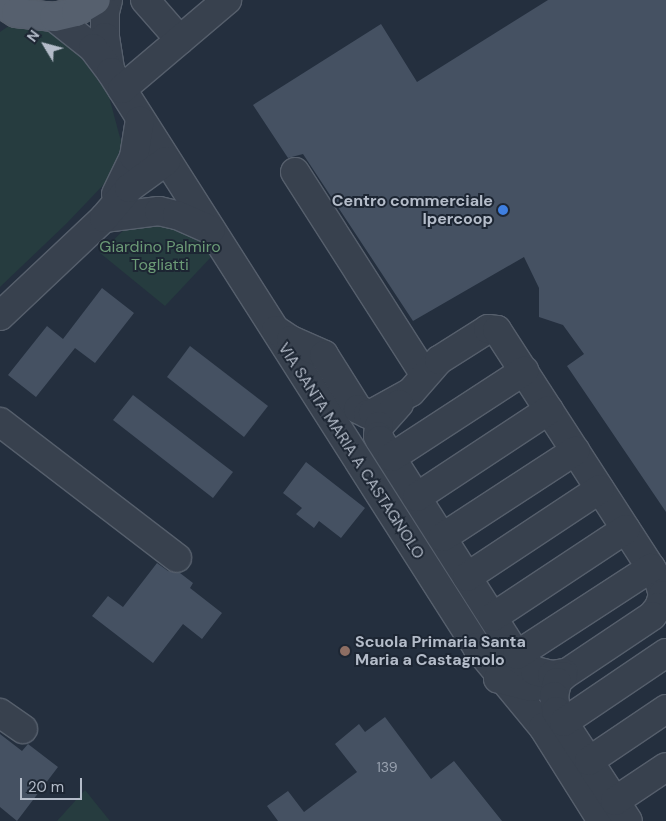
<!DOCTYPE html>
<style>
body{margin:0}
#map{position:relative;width:666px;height:821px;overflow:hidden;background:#242f3e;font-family:"DM Sans",sans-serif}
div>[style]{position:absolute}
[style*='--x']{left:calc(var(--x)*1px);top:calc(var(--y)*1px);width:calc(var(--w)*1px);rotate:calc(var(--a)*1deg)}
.green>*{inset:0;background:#263c3f}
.building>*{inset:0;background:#455162}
.roads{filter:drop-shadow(1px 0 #565f6c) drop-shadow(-1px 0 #565f6c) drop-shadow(0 1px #565f6c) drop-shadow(0 -1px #565f6c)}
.minor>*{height:28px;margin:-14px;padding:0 14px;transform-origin:14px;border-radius:14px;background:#38414e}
.major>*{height:28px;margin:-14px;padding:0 14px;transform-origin:14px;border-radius:14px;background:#56606e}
.dots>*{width:14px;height:14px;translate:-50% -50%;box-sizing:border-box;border:2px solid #1d2633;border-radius:50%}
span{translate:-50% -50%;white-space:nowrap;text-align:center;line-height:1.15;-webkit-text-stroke:4px #1d2633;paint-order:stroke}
.number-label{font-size:14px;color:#98a1af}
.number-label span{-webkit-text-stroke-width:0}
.poi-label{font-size:16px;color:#b4bcc9;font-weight:700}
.right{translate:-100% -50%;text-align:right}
.left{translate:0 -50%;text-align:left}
.park-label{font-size:16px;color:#6b9a76}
.street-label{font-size:16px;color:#b4bcc9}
.north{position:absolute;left:20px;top:20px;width:50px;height:50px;-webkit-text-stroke:4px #1d2633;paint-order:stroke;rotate:307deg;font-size:14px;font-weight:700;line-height:20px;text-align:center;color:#b4bcc9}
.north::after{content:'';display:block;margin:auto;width:18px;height:22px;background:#b4bcc9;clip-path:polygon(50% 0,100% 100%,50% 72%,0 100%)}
.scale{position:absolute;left:20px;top:778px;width:62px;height:22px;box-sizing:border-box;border:2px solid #b4bcc9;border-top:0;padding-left:6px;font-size:15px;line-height:18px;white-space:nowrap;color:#b4bcc9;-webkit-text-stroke:4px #1d2633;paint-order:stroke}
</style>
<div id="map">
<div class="green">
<div style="clip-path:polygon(10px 25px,55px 33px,70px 43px,108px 93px,122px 145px,108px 180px,66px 224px,0 287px,0 32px)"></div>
<div style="clip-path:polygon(149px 219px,196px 234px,212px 256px,165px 306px,100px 253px,130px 224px)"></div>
<div style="clip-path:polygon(85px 790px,110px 821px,57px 821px)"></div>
</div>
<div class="building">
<div style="clip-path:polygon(548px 0,666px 0,666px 512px,567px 366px,584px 354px,563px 325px,539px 317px,539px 288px,524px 257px,413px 321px,303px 154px,288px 158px,253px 105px,381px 24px,417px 82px)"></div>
<div style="clip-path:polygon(102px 288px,134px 313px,95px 363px,75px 348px,36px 397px,8px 375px,47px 326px,63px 339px)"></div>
<div style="clip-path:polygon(190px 346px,268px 406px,244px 437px,167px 377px)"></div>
<div style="clip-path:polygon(133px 395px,233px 472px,213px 498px,113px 420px)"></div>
<div style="clip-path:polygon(306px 462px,365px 508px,341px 538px,319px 521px,314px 528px,296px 514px,302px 508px,283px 493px)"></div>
<div style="clip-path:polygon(157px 563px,168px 571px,180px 573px,193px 583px,190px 588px,222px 613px,202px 639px,183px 624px,153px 663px,92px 616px,108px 596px,123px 607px)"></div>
<div style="clip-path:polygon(385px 717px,431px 779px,454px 761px,502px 821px,278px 821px,267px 806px,288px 791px,304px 812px,357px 772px,335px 744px,359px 724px,365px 732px)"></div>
<div style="clip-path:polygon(0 734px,22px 751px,28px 744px,58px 767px,17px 821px,0 807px)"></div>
</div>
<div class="roads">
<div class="minor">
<div style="--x:108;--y:0;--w:12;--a:104"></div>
<div style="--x:105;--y:12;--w:25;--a:90"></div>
<div style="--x:105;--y:37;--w:31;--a:81"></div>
<div style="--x:145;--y:0;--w:53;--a:48.8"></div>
<div style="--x:54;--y:17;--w:50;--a:38.5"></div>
<div style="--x:93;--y:48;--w:30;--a:53"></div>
<div style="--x:111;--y:72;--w:682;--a:57.52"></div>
<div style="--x:477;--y:647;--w:104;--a:50.5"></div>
<div style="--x:543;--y:727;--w:111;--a:57.9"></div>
<div style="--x:122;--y:89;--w:138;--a:-40.3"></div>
<div style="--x:295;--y:172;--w:241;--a:57.4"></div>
<div style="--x:116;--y:194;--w:41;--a:-64.1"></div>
<div style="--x:134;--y:157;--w:37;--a:-81"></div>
<div style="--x:104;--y:218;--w:55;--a:-7.3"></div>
<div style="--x:159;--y:211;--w:18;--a:13"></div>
<div style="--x:177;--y:215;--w:37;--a:24"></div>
<div style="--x:0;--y:316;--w:143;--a:-43.3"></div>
<div style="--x:104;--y:218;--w:39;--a:-50"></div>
<div style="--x:129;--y:188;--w:46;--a:-36.1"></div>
<div style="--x:276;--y:330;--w:18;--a:34"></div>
<div style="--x:291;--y:340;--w:36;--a:24"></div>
<div style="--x:324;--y:355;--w:64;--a:57.8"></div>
<div style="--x:358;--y:409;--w:11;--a:27"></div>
<div style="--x:368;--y:414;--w:5;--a:-11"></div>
<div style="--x:373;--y:413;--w:43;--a:-28.9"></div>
<div style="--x:411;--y:392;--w:43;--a:-48.8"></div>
<div style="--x:439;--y:360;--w:58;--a:-32.3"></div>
<div style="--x:488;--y:329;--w:9;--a:6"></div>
<div style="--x:497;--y:330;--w:283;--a:57.1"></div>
<div style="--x:651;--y:568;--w:15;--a:58"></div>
<div style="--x:659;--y:581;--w:15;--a:74"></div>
<div style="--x:663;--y:595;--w:13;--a:108"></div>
<div style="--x:659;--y:607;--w:11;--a:128"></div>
<div style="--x:652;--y:616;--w:120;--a:146.2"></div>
<div style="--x:552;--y:683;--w:21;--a:169"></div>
<div style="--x:531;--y:687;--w:34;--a:-166"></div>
<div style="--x:399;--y:404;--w:30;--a:132"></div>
<div style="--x:379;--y:426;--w:10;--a:96"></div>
<div style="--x:378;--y:436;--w:4;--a:63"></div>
<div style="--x:380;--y:440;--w:259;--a:57.6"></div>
<div style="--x:519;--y:659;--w:20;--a:37"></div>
<div style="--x:535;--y:671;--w:17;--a:13"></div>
<div style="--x:552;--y:675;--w:12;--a:-9"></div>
<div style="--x:0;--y:422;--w:223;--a:37.5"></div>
<div style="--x:392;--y:457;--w:158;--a:-33.1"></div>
<div style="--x:417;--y:497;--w:158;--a:-33.4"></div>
<div style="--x:443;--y:537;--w:158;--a:-33.1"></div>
<div style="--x:467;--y:577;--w:159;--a:-33.5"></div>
<div style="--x:493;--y:617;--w:159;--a:-33.5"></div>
<div style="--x:517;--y:655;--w:160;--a:-33"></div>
<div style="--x:563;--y:676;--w:8;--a:135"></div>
<div style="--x:557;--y:682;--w:14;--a:102"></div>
<div style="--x:554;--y:696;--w:15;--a:82"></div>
<div style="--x:556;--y:711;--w:131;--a:56.8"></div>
<div style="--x:0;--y:713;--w:28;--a:35"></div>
<div style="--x:564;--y:722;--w:123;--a:-34.1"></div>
<div style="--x:589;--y:761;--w:93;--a:-34"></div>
<div style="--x:615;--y:801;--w:61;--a:-33.7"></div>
</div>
<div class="major">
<div style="--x:0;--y:3;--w:19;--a:32"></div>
<div style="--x:16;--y:13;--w:38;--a:6"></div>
<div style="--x:54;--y:17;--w:23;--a:-13"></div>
<div style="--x:76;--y:12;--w:23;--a:-31"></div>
</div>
</div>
<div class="dots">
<div style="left:503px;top:210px;background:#3f7fe0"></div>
<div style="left:345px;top:651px;background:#8d6e63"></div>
</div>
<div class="number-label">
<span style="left:387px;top:767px">139</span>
</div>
<div class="poi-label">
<span class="right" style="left:493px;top:210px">Centro commerciale<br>Ipercoop</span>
<span class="left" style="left:355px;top:651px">Scuola Primaria Santa<br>Maria a Castagnolo</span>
</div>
<div class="park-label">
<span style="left:160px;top:256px">Giardino Palmiro<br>Togliatti</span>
</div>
<div class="street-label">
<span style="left:351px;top:451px;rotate:57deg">VIA SANTA MARIA A CASTAGNOLO</span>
</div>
<div class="north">N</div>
<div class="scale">20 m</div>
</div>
